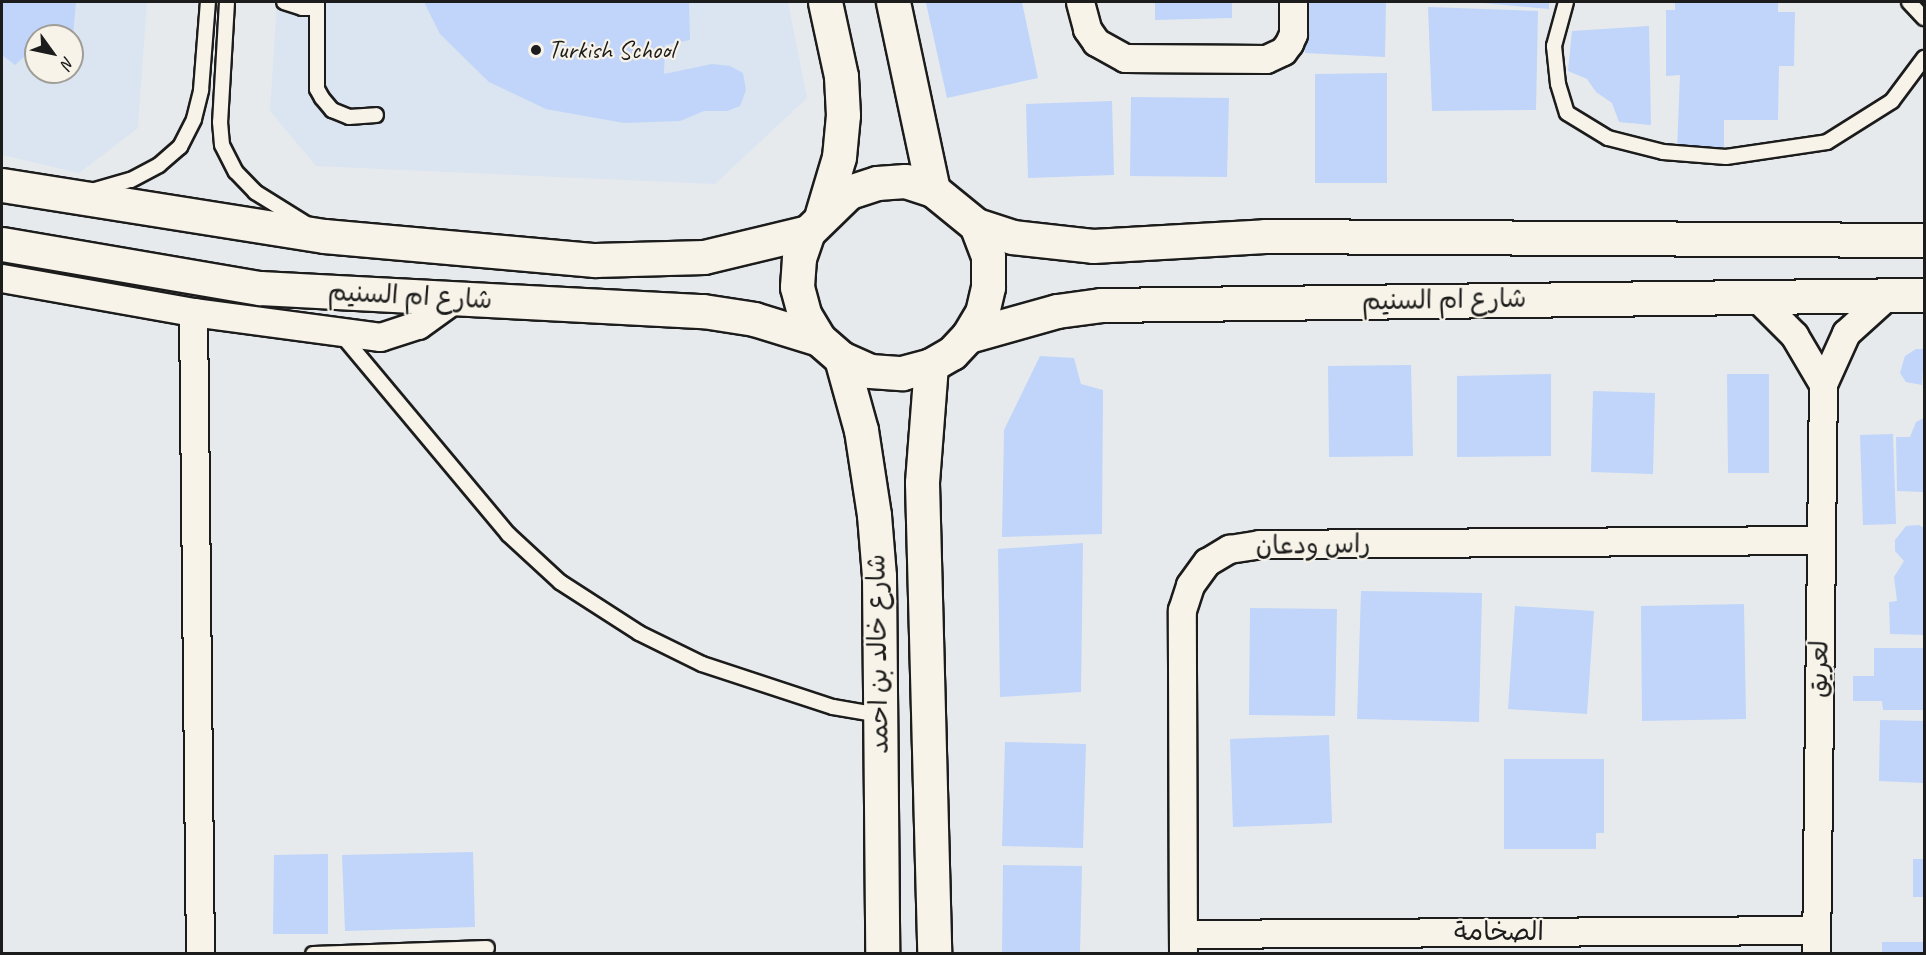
<!DOCTYPE html>
<meta charset="utf-8">
<style>
body{margin:0}
#map{position:relative;width:1926px;height:955px;overflow:hidden;background:#e6eaed;font-family:Caveat,"Playpen Sans Arabic",sans-serif}
div>[style]{position:absolute}
[style*='--x']{left:calc(var(--x)*1px);top:calc(var(--y)*1px);width:calc(var(--w)*1px);rotate:calc(var(--a)*1deg)}
.built>*{inset:0;background:#dbe4f1}
.building>*{inset:0;background:#c0d5f9}
.roads{filter:drop-shadow(2px 0 #1c1c1c) drop-shadow(-2px 0 #1c1c1c) drop-shadow(0 2px #1c1c1c) drop-shadow(0 -2px #1c1c1c)}
.service>*{height:14px;margin:-7px;padding:0 7px;transform-origin:7px;border-radius:7px;background:#f7f3e8}
.minor>*{height:27px;margin:-13.5px;padding:0 13.5px;transform-origin:13.5px;border-radius:13.5px;background:#f7f3e8}
.secondary>*{height:33px;margin:-16.5px;padding:0 16.5px;transform-origin:16.5px;border-radius:16.5px;background:#f7f3e8}
.dots>*{width:16px;height:16px;translate:-50% -50%;box-sizing:border-box;border:3px solid #f7f3e8;border-radius:50%}
span{translate:-50% -50%;white-space:nowrap;text-align:center;line-height:1.15;-webkit-text-stroke:4.5px #f7f3e8;paint-order:stroke}
.poi-label{font-size:26px;color:#1c1c1c}
.left{translate:0 -50%;text-align:left}
.street-label{font-size:26px;color:#1c1c1c}
.frame{position:absolute;inset:0;border:3px solid #1c1c1c;pointer-events:none}
.north{position:absolute;left:24px;top:24px;width:60px;height:60px;box-sizing:border-box;background:#f7f3e8;border:2px solid #9f9d96;border-radius:50%;rotate:123deg;font-size:16px;font-weight:700;line-height:24px;text-align:center;color:#1c1c1c}
.north::after{content:'';display:block;margin:auto;width:21px;height:27px;background:#1c1c1c;clip-path:polygon(50% 0,100% 100%,50% 72%,0 100%)}
</style>
<div id="map">
<div class="built">
<div style="clip-path:polygon(evenodd,2px 2px,147px 2px,138px 128px,79px 173px,2px 155px,2px 2px,36px 36px,72px 36px,72px 72px,36px 72px,36px 36px)"></div>
<div style="clip-path:polygon(277px 2px,788px 2px,807px 98px,715px 184px,316px 166px,270px 111px)"></div>
</div>
<div class="building">
<div style="clip-path:polygon(2px 2px,76px 2px,73px 36px,36px 36px,36px 46px,15px 65px,2px 55px)"></div>
<div style="clip-path:polygon(424px 2px,689px 2px,690px 40px,665px 45px,664px 74px,712px 64px,730px 66px,743px 73px,746px 90px,740px 106px,727px 111px,704px 111px,680px 121px,624px 123px,546px 109px,489px 82px,440px 34px)"></div>
<div style="clip-path:polygon(1022px 2px,1038px 78px,947px 98px,926px 3px)"></div>
<div style="clip-path:polygon(1155px 2px,1232px 2px,1232px 18px,1155px 20px)"></div>
<div style="clip-path:polygon(1306px 2px,1386px 2px,1385px 57px,1305px 53px)"></div>
<div style="clip-path:polygon(1472px 2px,1549px 2px,1549px 9px)"></div>
<div style="clip-path:polygon(1675px 2px,1778px 2px,1778px 12px,1795px 12px,1794px 66px,1779px 66px,1778px 120px,1724px 120px,1724px 151px,1677px 151px,1680px 75px,1666px 76px,1666px 10px,1675px 10px)"></div>
<div style="clip-path:polygon(1428px 7px,1538px 11px,1536px 110px,1432px 111px)"></div>
<div style="clip-path:polygon(1649px 26px,1651px 125px,1619px 122px,1612px 103px,1596px 92px,1587px 79px,1568px 71px,1572px 31px)"></div>
<div style="clip-path:polygon(1387px 73px,1387px 183px,1315px 183px,1315px 74px)"></div>
<div style="clip-path:polygon(1131px 97px,1229px 98px,1227px 177px,1130px 176px)"></div>
<div style="clip-path:polygon(1112px 101px,1114px 175px,1028px 178px,1026px 104px)"></div>
<div style="clip-path:polygon(1916px 349px,1924px 349px,1922px 385px,1906px 382px,1900px 373px,1905px 356px)"></div>
<div style="clip-path:polygon(1040px 356px,1074px 358px,1081px 384px,1103px 390px,1102px 534px,1002px 537px,1004px 430px)"></div>
<div style="clip-path:polygon(1411px 365px,1413px 456px,1329px 457px,1328px 366px)"></div>
<div style="clip-path:polygon(1551px 374px,1551px 456px,1457px 457px,1457px 376px)"></div>
<div style="clip-path:polygon(1727px 374px,1769px 374px,1769px 473px,1728px 473px)"></div>
<div style="clip-path:polygon(1593px 391px,1655px 393px,1653px 474px,1591px 472px)"></div>
<div style="clip-path:polygon(1924px 418px,1924px 492px,1897px 491px,1896px 437px,1910px 437px,1916px 422px)"></div>
<div style="clip-path:polygon(1893px 434px,1896px 524px,1863px 525px,1860px 435px)"></div>
<div style="clip-path:polygon(1919px 525px,1924px 528px,1924px 635px,1890px 634px,1889px 602px,1897px 601px,1894px 577px,1904px 561px,1895px 551px,1895px 540px,1906px 526px)"></div>
<div style="clip-path:polygon(1083px 543px,1081px 692px,1000px 697px,998px 549px)"></div>
<div style="clip-path:polygon(1361px 591px,1482px 593px,1479px 722px,1357px 719px)"></div>
<div style="clip-path:polygon(1744px 604px,1746px 719px,1642px 721px,1641px 606px)"></div>
<div style="clip-path:polygon(1515px 606px,1594px 611px,1587px 714px,1508px 709px)"></div>
<div style="clip-path:polygon(1250px 608px,1337px 609px,1335px 716px,1249px 715px)"></div>
<div style="clip-path:polygon(1874px 648px,1924px 648px,1924px 710px,1883px 710px,1882px 701px,1853px 701px,1853px 676px,1874px 676px)"></div>
<div style="clip-path:polygon(1880px 720px,1924px 721px,1924px 783px,1879px 781px)"></div>
<div style="clip-path:polygon(1329px 735px,1332px 823px,1233px 827px,1230px 739px)"></div>
<div style="clip-path:polygon(1005px 742px,1086px 744px,1083px 848px,1002px 846px)"></div>
<div style="clip-path:polygon(1504px 759px,1604px 759px,1604px 833px,1596px 833px,1596px 849px,1504px 849px)"></div>
<div style="clip-path:polygon(473px 852px,475px 927px,345px 931px,342px 855px)"></div>
<div style="clip-path:polygon(328px 854px,328px 934px,273px 934px,274px 855px)"></div>
<div style="clip-path:polygon(1913px 859px,1924px 859px,1924px 897px,1913px 897px)"></div>
<div style="clip-path:polygon(1003px 865px,1082px 866px,1080px 954px,1002px 954px)"></div>
<div style="clip-path:polygon(1882px 942px,1924px 942px,1924px 954px,1882px 954px)"></div>
</div>
<div class="roads">
<div class="service">
<div style="--x:227;--y:2;--w:120;--a:93.3"></div>
<div style="--x:220;--y:122;--w:23;--a:85"></div>
<div style="--x:222;--y:145;--w:30;--a:63"></div>
<div style="--x:236;--y:172;--w:28;--a:46"></div>
<div style="--x:255;--y:192;--w:59;--a:31.8"></div>
<div style="--x:284;--y:2;--w:19;--a:18"></div>
<div style="--x:302;--y:8;--w:15;--a:0"></div>
<div style="--x:317;--y:2;--w:87;--a:90"></div>
<div style="--x:317;--y:89;--w:10;--a:61"></div>
<div style="--x:322;--y:98;--w:16;--a:50"></div>
<div style="--x:332;--y:110;--w:18;--a:22"></div>
<div style="--x:349;--y:117;--w:27;--a:-4"></div>
<div style="--x:1566;--y:2;--w:46;--a:105.3"></div>
<div style="--x:1554;--y:46;--w:38;--a:84"></div>
<div style="--x:1558;--y:84;--w:30;--a:73"></div>
<div style="--x:1567;--y:113;--w:48;--a:31.4"></div>
<div style="--x:1608;--y:138;--w:57;--a:14.3"></div>
<div style="--x:1663;--y:152;--w:63;--a:4.5"></div>
<div style="--x:1726;--y:157;--w:102;--a:-8.4"></div>
<div style="--x:1827;--y:142;--w:77;--a:-32.2"></div>
<div style="--x:1892;--y:101;--w:54;--a:-53.3"></div>
<div style="--x:1909;--y:2;--w:22;--a:47"></div>
<div style="--x:95;--y:190;--w:37;--a:-16"></div>
<div style="--x:131;--y:180;--w:32;--a:-28"></div>
<div style="--x:159;--y:165;--w:28;--a:-41"></div>
<div style="--x:180;--y:147;--w:31;--a:-63"></div>
<div style="--x:194;--y:119;--w:30;--a:-76"></div>
<div style="--x:201;--y:90;--w:88;--a:-85.5"></div>
<div style="--x:340;--y:333;--w:262;--a:50.1"></div>
<div style="--x:508;--y:534;--w:71;--a:42.7"></div>
<div style="--x:560;--y:582;--w:94;--a:32.8"></div>
<div style="--x:639;--y:633;--w:70;--a:26.2"></div>
<div style="--x:702;--y:664;--w:138;--a:18.2"></div>
<div style="--x:833;--y:707;--w:48;--a:9.7"></div>
<div style="--x:313;--y:954;--w:174;--a:-2"></div>
</div>
<div class="minor">
<div style="--x:1080;--y:2;--w:28;--a:75"></div>
<div style="--x:1087;--y:29;--w:16;--a:55"></div>
<div style="--x:1096;--y:42;--w:33;--a:29"></div>
<div style="--x:1125;--y:58;--w:141;--a:0.4"></div>
<div style="--x:1266;--y:59;--w:19;--a:-25"></div>
<div style="--x:1283;--y:51;--w:10;--a:-53"></div>
<div style="--x:1289;--y:43;--w:10;--a:-66"></div>
<div style="--x:1293;--y:34;--w:32;--a:-90"></div>
<div style="--x:2;--y:278;--w:194;--a:10.1"></div>
<div style="--x:193;--y:312;--w:189;--a:7.6"></div>
<div style="--x:380;--y:337;--w:40;--a:-18"></div>
<div style="--x:418;--y:325;--w:44;--a:-35.8"></div>
<div style="--x:1754;--y:295;--w:57;--a:45"></div>
<div style="--x:1794;--y:335;--w:57;--a:59.4"></div>
<div style="--x:193;--y:312;--w:642;--a:89.38"></div>
<div style="--x:1183;--y:934;--w:632;--a:-0.36"></div>
<div style="--x:1183;--y:954;--w:344;--a:-90.2"></div>
<div style="--x:1182;--y:610;--w:26;--a:-72"></div>
<div style="--x:1190;--y:585;--w:29;--a:-54"></div>
<div style="--x:1207;--y:562;--w:26;--a:-31"></div>
<div style="--x:1229;--y:549;--w:30;--a:-9"></div>
<div style="--x:1259;--y:544;--w:562;--a:-0.41"></div>
<div style="--x:1816;--y:954;--w:570;--a:-89.3"></div>
<div style="--x:1823;--y:384;--w:56;--a:-65.7"></div>
<div style="--x:1846;--y:333;--w:57;--a:-42.1"></div>
</div>
<div class="secondary">
<div style="--x:893;--y:2;--w:192;--a:78"></div>
<div style="--x:2;--y:185;--w:326;--a:9"></div>
<div style="--x:324;--y:236;--w:272;--a:5.1"></div>
<div style="--x:595;--y:260;--w:109;--a:-1.6"></div>
<div style="--x:704;--y:257;--w:107;--a:-13.5"></div>
<div style="--x:822;--y:214;--w:59;--a:-73.4"></div>
<div style="--x:839;--y:157;--w:42;--a:-84.6"></div>
<div style="--x:843;--y:115;--w:39;--a:-93"></div>
<div style="--x:841;--y:76;--w:76;--a:-102.2"></div>
<div style="--x:976;--y:225;--w:38;--a:18"></div>
<div style="--x:1012;--y:237;--w:81;--a:6.3"></div>
<div style="--x:1093;--y:246;--w:172;--a:-3.3"></div>
<div style="--x:1265;--y:236;--w:659;--a:0.35"></div>
<div style="--x:2;--y:244;--w:262;--a:9.7"></div>
<div style="--x:260;--y:288;--w:444;--a:3"></div>
<div style="--x:703;--y:311;--w:52;--a:8.9"></div>
<div style="--x:754;--y:319;--w:68;--a:17.1"></div>
<div style="--x:968;--y:336;--w:27;--a:-59"></div>
<div style="--x:982;--y:313;--w:27;--a:-77"></div>
<div style="--x:988;--y:287;--w:31;--a:-90"></div>
<div style="--x:988;--y:256;--w:33;--a:-111"></div>
<div style="--x:976;--y:225;--w:55;--a:-140.9"></div>
<div style="--x:933;--y:190;--w:29;--a:-162"></div>
<div style="--x:905;--y:181;--w:28;--a:176"></div>
<div style="--x:877;--y:183;--w:29;--a:162"></div>
<div style="--x:849;--y:192;--w:57;--a:135.7"></div>
<div style="--x:808;--y:232;--w:28;--a:109"></div>
<div style="--x:799;--y:258;--w:29;--a:94"></div>
<div style="--x:797;--y:287;--w:28;--a:75"></div>
<div style="--x:804;--y:314;--w:29;--a:59"></div>
<div style="--x:819;--y:339;--w:29;--a:41"></div>
<div style="--x:841;--y:358;--w:32;--a:24"></div>
<div style="--x:870;--y:371;--w:32;--a:4"></div>
<div style="--x:902;--y:373;--w:30;--a:-15"></div>
<div style="--x:931;--y:365;--w:24;--a:-30"></div>
<div style="--x:952;--y:353;--w:23;--a:-47"></div>
<div style="--x:968;--y:336;--w:92;--a:-15.7"></div>
<div style="--x:1057;--y:311;--w:44;--a:-7.8"></div>
<div style="--x:1101;--y:305;--w:823;--a:-0.7"></div>
<div style="--x:841;--y:358;--w:75;--a:74.5"></div>
<div style="--x:861;--y:430;--w:86;--a:81.3"></div>
<div style="--x:874;--y:515;--w:61;--a:85.3"></div>
<div style="--x:879;--y:576;--w:378;--a:89.5"></div>
<div style="--x:931;--y:365;--w:118;--a:94.4"></div>
<div style="--x:922;--y:483;--w:471;--a:88.5"></div>
</div>
</div>
<div class="dots">
<div style="left:536px;top:50px;background:#1c1c1c"></div>
</div>
<div class="poi-label">
<span class="left" style="left:548px;top:50px">Turkish School</span>
</div>
<div class="street-label">
<span style="left:410px;top:296px;rotate:3deg">شارع ام السنيم</span>
<span style="left:1444px;top:300px;rotate:-1deg">شارع ام السنيم</span>
<span style="left:1313px;top:545px;rotate:-1deg">راس ودعان</span>
<span style="left:878px;top:654px;rotate:-91deg">شارع خالد بن احمد</span>
<span style="left:1819px;top:669px;rotate:-89deg">لعريق</span>
<span style="left:1499px;top:932px">الصخامة</span>
</div>
<div class="frame"></div>
<div class="north">N</div>
</div>
